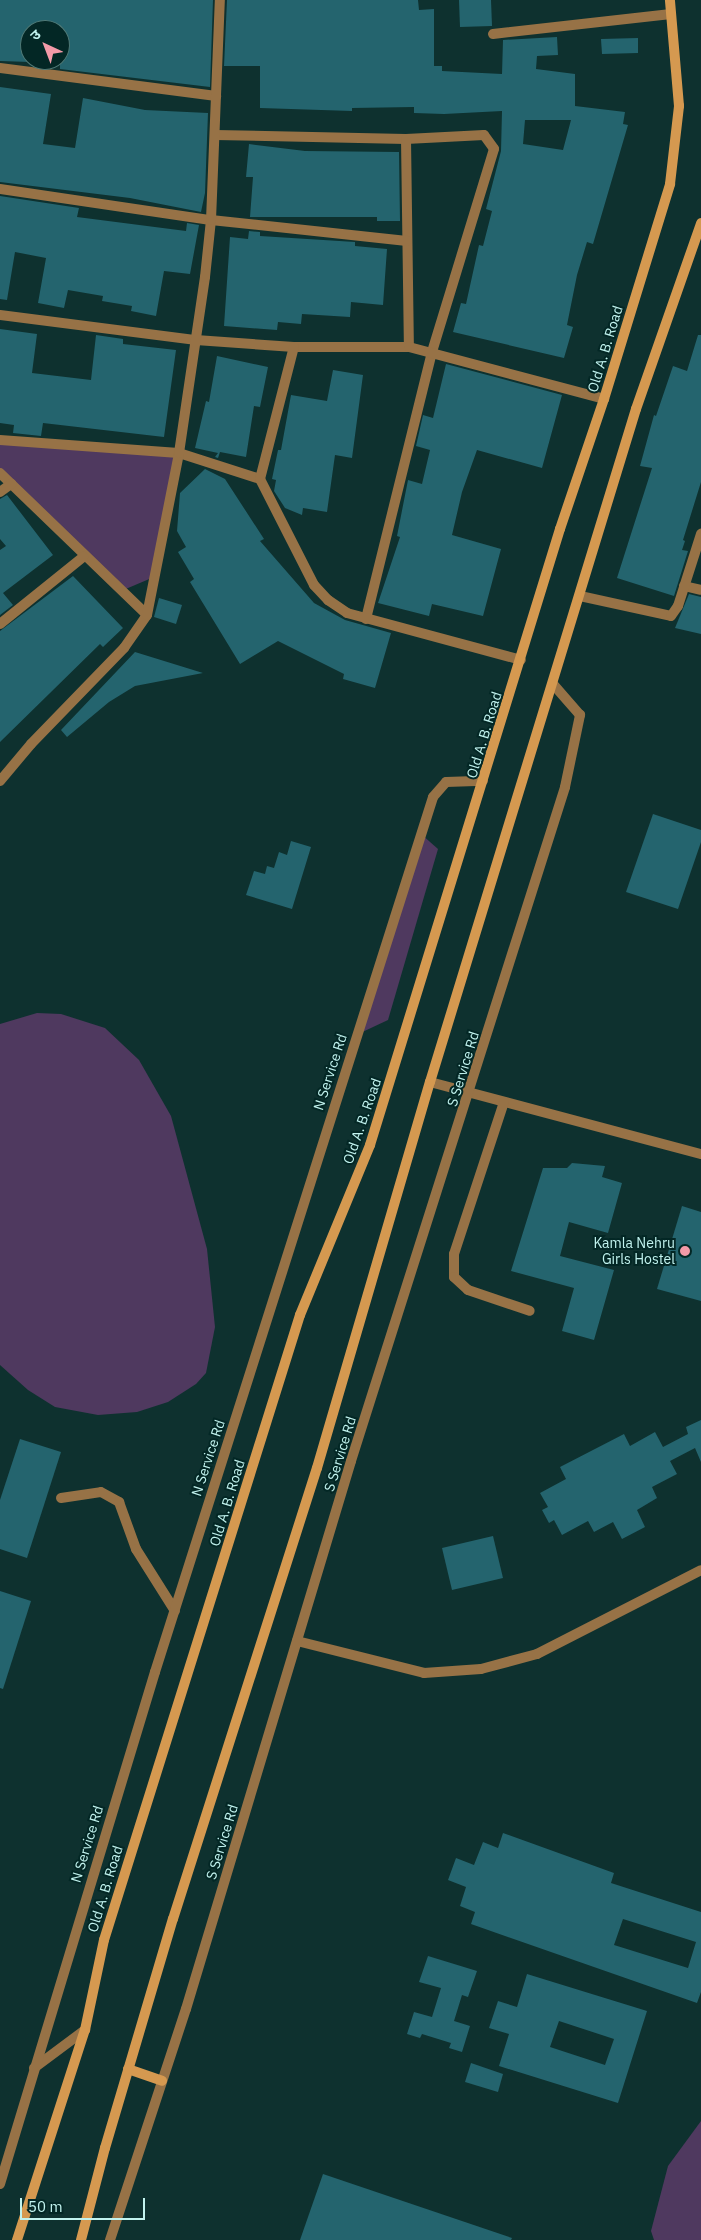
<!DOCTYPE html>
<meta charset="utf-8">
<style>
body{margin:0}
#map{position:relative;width:701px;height:2240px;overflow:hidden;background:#0e312f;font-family:"IBM Plex Sans","Noto Sans Devanagari",sans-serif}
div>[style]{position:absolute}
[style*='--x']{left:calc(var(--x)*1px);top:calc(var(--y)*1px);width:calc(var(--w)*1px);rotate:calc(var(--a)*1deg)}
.green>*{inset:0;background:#4f395f}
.building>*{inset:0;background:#24646e}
.minor>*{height:10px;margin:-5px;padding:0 5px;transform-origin:5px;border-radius:5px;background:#977246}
.tertiary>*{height:10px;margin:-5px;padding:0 5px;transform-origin:5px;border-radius:5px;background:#977246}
.secondary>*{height:10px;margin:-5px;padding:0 5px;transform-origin:5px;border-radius:5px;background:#d59950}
.dots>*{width:14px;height:14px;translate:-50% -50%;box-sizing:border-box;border:2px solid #032725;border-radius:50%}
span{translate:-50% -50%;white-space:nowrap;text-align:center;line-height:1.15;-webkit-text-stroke:4px #032725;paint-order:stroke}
.street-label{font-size:14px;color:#c2f3ef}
.poi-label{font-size:14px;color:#c2f3ef}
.right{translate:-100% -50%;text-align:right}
.north{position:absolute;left:20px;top:20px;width:50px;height:50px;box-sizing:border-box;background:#032725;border:1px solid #4f7976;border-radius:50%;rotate:317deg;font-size:14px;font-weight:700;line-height:20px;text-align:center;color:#c2f3ef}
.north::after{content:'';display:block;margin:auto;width:18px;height:22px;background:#f39aa8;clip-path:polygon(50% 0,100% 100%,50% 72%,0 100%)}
.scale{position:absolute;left:20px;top:2198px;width:125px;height:22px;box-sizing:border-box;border:2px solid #c2f3ef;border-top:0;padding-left:6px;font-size:15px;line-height:18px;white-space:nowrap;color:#c2f3ef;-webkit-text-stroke:4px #032725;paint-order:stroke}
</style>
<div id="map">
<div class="green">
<div style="clip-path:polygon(0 440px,179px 453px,154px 577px,121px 591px,0 473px)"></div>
<div style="clip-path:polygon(421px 834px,438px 849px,388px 1020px,356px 1035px)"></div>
<div style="clip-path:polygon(37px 1013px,61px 1014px,105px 1028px,139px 1060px,171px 1116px,207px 1249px,215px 1327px,206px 1373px,196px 1384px,168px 1402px,137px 1412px,98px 1415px,55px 1407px,28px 1390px,0 1365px,0 1024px)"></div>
<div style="clip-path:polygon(701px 2121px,701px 2240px,654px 2240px,651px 2231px,668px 2166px)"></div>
</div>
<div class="building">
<div style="clip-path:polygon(0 0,213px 0,210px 87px,60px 69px,60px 30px,30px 30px,30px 62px,0 61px)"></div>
<div style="clip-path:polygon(evenodd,227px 0,418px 0,419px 10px,434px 9px,434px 66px,442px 66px,442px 71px,502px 74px,503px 40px,557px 37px,558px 55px,537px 56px,536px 69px,575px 74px,575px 106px,625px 112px,623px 124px,628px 125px,593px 244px,587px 242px,577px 275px,567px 325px,573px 327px,564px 358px,453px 332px,461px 303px,466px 304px,479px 245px,483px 246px,492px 211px,486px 209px,501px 151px,502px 111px,444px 114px,414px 113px,414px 107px,352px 108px,352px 111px,260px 108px,260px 66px,224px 66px,227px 0,525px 120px,571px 120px,563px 150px,523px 144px,525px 120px)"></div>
<div style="clip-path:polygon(459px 0,491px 0,492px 26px,460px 27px)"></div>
<div style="clip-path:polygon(638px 38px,638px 53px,602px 54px,601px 39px)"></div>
<div style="clip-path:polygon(0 87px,51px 94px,43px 144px,75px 148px,83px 98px,145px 110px,208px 113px,205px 193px,201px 212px,130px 198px,0 182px)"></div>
<div style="clip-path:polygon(249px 144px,305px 151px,399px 152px,400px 221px,377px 221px,377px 217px,250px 217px,253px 177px,246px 177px)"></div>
<div style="clip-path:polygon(0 196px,79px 208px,77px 217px,186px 231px,187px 223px,199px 225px,190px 274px,164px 271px,156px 316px,131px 311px,132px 306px,102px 301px,103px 296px,68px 290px,64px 308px,38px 303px,46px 258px,15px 252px,7px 300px,0 299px)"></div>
<div style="clip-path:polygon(249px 231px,260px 232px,260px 236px,355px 242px,355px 246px,387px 249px,383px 305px,351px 302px,350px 317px,302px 314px,301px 324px,278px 322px,277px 330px,224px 326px,230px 237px,248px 239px)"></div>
<div style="clip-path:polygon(0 329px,37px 334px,32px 373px,91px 380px,96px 335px,123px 339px,123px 344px,176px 350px,164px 437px,43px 423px,41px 436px,13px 433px,14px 425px,0 423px)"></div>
<div style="clip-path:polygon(698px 335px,701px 335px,701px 482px,683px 540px,685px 541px,682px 550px,688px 551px,674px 596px,617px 578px,652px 468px,640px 466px,654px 415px,656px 416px,673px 366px,687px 371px)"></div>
<div style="clip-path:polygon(217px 356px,268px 367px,260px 407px,254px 406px,246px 457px,220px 452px,218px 458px,215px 457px,218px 453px,195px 448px,206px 401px,209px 402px)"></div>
<div style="clip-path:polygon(446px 364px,562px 395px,542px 468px,477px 450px,462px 492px,452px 535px,501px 549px,483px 616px,432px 604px,429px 616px,378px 603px,400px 537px,397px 536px,408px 480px,422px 484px,430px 450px,416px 446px,423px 415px,433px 418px)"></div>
<div style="clip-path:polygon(333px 370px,363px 375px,352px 458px,335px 455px,327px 512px,303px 508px,302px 515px,285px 508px,274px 491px,276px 480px,272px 479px,278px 450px,281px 450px,291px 395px,327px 401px)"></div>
<div style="clip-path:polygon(205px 469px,225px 479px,264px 539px,260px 541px,314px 603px,345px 620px,391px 633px,375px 688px,343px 679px,344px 674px,278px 641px,240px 664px,190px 582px,194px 579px,178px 552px,186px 547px,177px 531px,180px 493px)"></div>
<div style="clip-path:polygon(7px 495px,53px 555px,3px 593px,13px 605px,0 615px,0 550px,6px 546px,0 539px,0 499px)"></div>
<div style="clip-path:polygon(73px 576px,123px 628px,103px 647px,100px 644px,0 742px,0 631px)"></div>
<div style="clip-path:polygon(689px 594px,701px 597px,701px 634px,675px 628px)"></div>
<div style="clip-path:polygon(159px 598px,182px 605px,176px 624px,154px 617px)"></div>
<div style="clip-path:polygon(135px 652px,203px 673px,135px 686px,109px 702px,67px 737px,61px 730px)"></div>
<div style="clip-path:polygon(653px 814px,701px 830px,701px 842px,678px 909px,626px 892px)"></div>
<div style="clip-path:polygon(291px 841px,311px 847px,292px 909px,246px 895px,254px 871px,265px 874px,267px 866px,274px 868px,279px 852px,287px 855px)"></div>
<div style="clip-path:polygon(572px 1163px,605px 1166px,602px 1177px,622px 1183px,608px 1233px,569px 1222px,560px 1256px,614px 1270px,594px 1340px,562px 1331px,574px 1288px,511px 1271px,543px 1168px,567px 1168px)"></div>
<div style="clip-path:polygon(682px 1206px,701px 1212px,701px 1301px,657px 1289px)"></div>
<div style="clip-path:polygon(701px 1420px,701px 1462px,695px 1448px,670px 1461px,677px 1474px,652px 1487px,657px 1498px,637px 1510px,645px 1527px,622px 1539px,613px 1522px,594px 1532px,588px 1521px,562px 1535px,554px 1520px,549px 1523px,542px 1510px,548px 1507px,540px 1493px,566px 1479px,560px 1467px,624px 1434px,630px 1446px,655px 1432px,663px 1447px,688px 1434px,686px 1427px)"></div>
<div style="clip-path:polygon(20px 1439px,61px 1452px,27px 1558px,0 1549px,0 1500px)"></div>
<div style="clip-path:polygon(493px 1536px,503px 1578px,452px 1590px,442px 1548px)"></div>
<div style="clip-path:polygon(0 1591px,31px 1601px,3px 1689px,0 1688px)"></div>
<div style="clip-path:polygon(evenodd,503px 1833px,614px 1873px,611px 1883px,701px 1912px,701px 1992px,697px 2003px,471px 1924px,475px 1912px,460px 1906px,466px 1887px,448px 1880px,456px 1858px,474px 1865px,483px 1842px,498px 1848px,503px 1833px,623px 1919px,696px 1942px,688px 1968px,614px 1945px,623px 1919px)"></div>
<div style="clip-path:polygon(428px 1956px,477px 1971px,468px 1997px,462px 1995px,454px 2021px,470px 2026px,462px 2052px,449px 2048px,451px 2043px,422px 2034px,420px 2038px,407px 2034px,414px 2012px,432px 2017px,441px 1988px,419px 1982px)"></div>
<div style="clip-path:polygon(evenodd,527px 1974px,647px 2011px,618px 2103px,499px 2066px,509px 2034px,489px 2028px,498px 2001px,517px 2007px,527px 1974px,559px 2021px,614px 2039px,605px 2065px,550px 2047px,559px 2021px)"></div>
<div style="clip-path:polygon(471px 2063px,503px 2074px,498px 2092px,465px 2082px)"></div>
<div style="clip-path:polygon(323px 2174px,512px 2238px,511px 2240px,300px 2240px)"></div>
</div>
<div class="minor">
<div style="--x:493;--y:34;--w:179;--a:-6.4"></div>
<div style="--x:0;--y:68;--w:218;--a:7.4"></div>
<div style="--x:215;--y:135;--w:191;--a:1.2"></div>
<div style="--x:406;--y:139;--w:78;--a:-2.9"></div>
<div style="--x:484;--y:135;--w:17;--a:54"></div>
<div style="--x:494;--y:149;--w:212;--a:107"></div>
<div style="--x:432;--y:352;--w:275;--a:103.9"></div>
<div style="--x:406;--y:139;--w:208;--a:89.2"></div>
<div style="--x:0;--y:189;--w:213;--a:8.4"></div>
<div style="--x:211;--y:220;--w:197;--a:6.1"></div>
<div style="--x:0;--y:315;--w:198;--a:7.3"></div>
<div style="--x:196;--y:340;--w:98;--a:4.1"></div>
<div style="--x:294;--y:347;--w:115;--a:0"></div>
<div style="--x:409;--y:347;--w:202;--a:14.9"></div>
<div style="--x:0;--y:440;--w:179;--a:4.2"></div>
<div style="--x:179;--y:453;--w:85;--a:17.8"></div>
<div style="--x:260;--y:479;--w:119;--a:63"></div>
<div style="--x:314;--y:585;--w:21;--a:47"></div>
<div style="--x:328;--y:600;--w:23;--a:34"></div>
<div style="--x:347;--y:613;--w:180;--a:15.1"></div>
<div style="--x:0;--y:473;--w:204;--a:44"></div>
<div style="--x:260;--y:479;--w:136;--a:-75.6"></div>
<div style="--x:0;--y:492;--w:14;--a:-36"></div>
<div style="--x:684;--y:586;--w:17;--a:13"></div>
<div style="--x:580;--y:596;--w:93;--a:12.4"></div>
<div style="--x:671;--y:616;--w:12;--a:-55"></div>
<div style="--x:678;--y:606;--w:76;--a:-72.3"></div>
<div style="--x:0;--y:624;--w:107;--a:-38.9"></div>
<div style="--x:0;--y:781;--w:48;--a:-50"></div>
<div style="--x:31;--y:744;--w:134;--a:-45.9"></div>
<div style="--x:124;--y:648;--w:40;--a:-55.1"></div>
<div style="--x:147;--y:615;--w:165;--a:-78.8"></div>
<div style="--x:179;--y:453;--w:178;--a:-81.6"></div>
<div style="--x:205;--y:277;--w:57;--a:-84"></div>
<div style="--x:211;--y:220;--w:220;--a:-87.7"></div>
<div style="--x:430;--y:1082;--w:280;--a:14.9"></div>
<div style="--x:504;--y:1102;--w:160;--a:108.2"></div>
<div style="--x:454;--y:1254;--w:23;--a:90"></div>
<div style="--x:454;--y:1277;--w:19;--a:43"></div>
<div style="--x:468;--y:1290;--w:65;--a:18.7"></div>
<div style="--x:61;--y:1498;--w:40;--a:-8.5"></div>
<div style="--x:101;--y:1492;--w:21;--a:29"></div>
<div style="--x:119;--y:1502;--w:50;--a:70.1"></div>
<div style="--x:136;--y:1549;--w:73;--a:57.8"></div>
<div style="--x:297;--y:1641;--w:131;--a:14.1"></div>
<div style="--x:424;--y:1673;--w:57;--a:-4"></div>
<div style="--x:481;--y:1669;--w:58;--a:-15"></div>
<div style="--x:537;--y:1654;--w:184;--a:-27.1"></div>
</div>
<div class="tertiary">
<div style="--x:34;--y:2068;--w:64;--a:-36.7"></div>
<div style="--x:0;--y:2184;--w:535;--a:-73.16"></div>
<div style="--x:155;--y:1672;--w:918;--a:-72.37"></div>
<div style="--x:433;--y:797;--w:20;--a:-49"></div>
<div style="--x:446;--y:782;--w:37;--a:-2"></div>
<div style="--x:110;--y:2240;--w:243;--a:-71.8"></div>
<div style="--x:186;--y:2009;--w:572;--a:-73.24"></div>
<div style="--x:351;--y:1461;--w:707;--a:-72.38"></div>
<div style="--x:565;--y:787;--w:74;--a:-78.2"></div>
<div style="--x:580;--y:715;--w:41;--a:-131.1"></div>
</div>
<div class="secondary">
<div style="--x:128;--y:2069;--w:36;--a:19"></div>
<div style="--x:17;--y:2240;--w:221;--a:-72.1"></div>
<div style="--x:85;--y:2030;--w:92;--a:-78.1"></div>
<div style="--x:104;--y:1940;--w:655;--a:-72.59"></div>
<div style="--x:300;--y:1315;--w:184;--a:-67.6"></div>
<div style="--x:370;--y:1145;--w:645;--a:-72.86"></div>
<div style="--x:560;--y:529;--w:137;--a:-71.3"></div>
<div style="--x:604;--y:399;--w:225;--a:-72.9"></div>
<div style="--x:670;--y:184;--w:79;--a:-83.4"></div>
<div style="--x:679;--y:106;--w:106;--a:-94.9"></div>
<div style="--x:81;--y:2240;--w:95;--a:-75.4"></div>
<div style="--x:105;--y:2148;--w:239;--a:-73.5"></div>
<div style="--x:173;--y:1919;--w:473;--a:-72.3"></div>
<div style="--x:317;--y:1468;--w:402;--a:-73.7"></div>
<div style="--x:430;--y:1082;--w:704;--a:-72.98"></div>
<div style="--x:636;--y:409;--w:197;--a:-70.7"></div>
</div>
<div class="dots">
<div style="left:685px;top:1251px;background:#f39aa8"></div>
</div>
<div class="street-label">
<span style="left:605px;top:349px;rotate:-73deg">Old A. B. Road</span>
<span style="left:484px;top:735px;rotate:-73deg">Old A. B. Road</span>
<span style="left:463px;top:1069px;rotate:-73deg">S Service Rd</span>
<span style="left:330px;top:1072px;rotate:-72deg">N Service Rd</span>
<span style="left:362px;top:1121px;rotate:-71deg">Old A. B. Road</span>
<span style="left:340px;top:1454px;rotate:-73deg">S Service Rd</span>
<span style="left:208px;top:1458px;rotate:-72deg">N Service Rd</span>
<span style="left:227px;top:1503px;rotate:-73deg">Old A. B. Road</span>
<span style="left:222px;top:1842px;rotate:-73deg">S Service Rd</span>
<span style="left:87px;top:1844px;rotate:-73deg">N Service Rd</span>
<span style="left:105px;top:1889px;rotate:-73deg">Old A. B. Road</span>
</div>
<div class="poi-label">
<span class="right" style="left:675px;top:1251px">Kamla Nehru<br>Girls Hostel</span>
</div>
<div class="north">उ</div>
<div class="scale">50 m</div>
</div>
